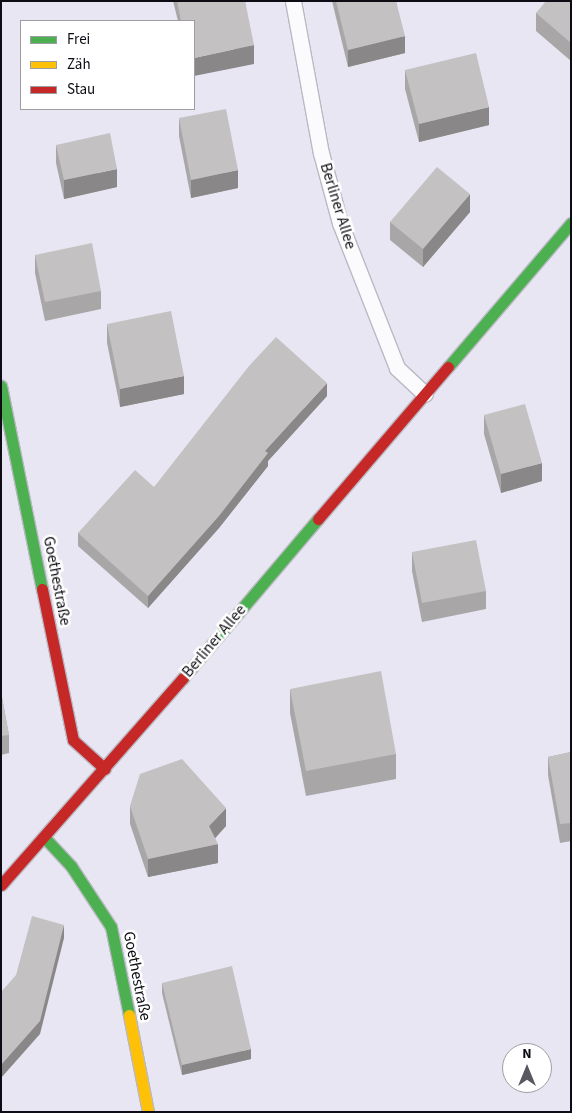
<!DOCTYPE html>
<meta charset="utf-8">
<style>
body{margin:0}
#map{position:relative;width:572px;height:1113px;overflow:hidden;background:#e7e6f2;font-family:"Source Sans 3",sans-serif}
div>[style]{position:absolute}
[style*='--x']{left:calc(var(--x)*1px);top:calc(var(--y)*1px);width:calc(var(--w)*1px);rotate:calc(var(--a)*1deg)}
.roads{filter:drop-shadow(1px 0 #bab9c3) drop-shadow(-1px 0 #bab9c3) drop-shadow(0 1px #bab9c3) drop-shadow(0 -1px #bab9c3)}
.lane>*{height:15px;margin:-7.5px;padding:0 7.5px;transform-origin:7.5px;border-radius:7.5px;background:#fbfbfd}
.fast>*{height:11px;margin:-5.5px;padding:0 5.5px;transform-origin:5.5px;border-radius:5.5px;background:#4caf50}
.slow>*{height:11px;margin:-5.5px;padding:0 5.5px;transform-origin:5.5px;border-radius:5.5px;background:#ffc107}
.jam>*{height:11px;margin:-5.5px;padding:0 5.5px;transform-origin:5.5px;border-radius:5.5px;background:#c62828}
.wall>*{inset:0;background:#a9a6a7}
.shaded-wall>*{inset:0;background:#898788}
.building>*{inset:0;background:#c4c1c2}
span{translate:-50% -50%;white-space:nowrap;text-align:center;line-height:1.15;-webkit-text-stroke:5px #fff;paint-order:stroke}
.street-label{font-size:16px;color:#0d0b13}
.frame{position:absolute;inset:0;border:2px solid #0d0b13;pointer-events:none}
.legend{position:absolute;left:20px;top:20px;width:175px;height:90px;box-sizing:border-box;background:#fff;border:1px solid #9e9da1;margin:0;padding:6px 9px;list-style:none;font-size:15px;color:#0d0b13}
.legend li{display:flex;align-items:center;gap:10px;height:25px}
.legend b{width:25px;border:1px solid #9e9da1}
.north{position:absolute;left:502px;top:1043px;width:50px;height:50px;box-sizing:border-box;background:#fff;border:1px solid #9e9da1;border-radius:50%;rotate:0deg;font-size:14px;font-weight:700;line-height:20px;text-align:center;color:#0d0b13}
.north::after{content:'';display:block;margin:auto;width:18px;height:22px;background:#595861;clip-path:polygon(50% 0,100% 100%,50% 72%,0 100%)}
</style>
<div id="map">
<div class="roads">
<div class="lane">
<div style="--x:293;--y:1;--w:155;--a:79.6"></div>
<div style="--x:321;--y:153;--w:73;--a:74.8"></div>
<div style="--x:340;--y:223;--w:156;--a:68.5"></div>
<div style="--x:397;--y:368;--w:38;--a:43"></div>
</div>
<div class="fast">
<div style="--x:448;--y:367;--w:189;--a:-49.5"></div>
<div style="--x:1;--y:386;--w:207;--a:78.6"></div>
<div style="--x:183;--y:678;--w:209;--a:-49.7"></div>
<div style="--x:44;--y:837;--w:40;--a:47"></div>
<div style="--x:71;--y:866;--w:73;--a:56.7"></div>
<div style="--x:111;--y:927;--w:90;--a:78.4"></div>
</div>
<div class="slow">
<div style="--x:129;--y:1015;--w:99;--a:78.9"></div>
</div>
<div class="jam">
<div style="--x:318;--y:519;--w:200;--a:-49.5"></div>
<div style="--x:42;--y:589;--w:154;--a:78.4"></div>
<div style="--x:73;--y:740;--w:43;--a:42.2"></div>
<div style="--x:1;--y:885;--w:276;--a:-48.7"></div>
</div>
</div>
<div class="wall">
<div style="clip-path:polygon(173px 1px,245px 1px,254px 64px,194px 21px,178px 21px)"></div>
<div style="clip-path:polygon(332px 1px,396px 1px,405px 53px,348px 67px)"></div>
<div style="clip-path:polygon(571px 1px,571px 61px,536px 31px,536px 13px)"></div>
<div style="clip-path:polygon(405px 70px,489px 125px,419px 142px,405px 89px)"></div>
<div style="clip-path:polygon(179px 118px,238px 188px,191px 198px,179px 136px)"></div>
<div style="clip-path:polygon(56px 145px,117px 187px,64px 199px,56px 163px)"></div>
<div style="clip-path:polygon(470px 212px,423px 267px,390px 240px,390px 222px)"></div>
<div style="clip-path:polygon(35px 255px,101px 291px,101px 309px,45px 321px,35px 273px)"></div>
<div style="clip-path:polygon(107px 324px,184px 394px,120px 407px,107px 343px)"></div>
<div style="clip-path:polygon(327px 396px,268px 461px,268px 466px,219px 528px,148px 608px,78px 546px,78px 533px,154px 487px)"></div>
<div style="clip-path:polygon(484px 415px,542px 481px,501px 493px,484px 434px)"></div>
<div style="clip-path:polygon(412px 552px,486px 591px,486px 609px,422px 622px,412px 571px)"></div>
<div style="clip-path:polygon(290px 689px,396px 754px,396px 779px,306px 796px,290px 713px)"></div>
<div style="clip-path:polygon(1px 692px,9px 735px,9px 753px,1px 755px)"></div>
<div style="clip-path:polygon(571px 752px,571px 841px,560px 843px,548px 775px,548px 757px)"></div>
<div style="clip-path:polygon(130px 806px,226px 826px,215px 838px,218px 863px,148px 877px,130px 824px)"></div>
<div style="clip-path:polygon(162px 983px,251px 1059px,182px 1075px,162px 993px)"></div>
</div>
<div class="shaded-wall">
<div style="clip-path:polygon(405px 36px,405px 53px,348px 67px,348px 50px)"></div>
<div style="clip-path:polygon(254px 45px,254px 64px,194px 76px,194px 58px)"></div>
<div style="clip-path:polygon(489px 107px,489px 125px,419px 142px,419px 124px)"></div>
<div style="clip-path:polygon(117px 169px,117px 187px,64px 199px,64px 180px)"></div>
<div style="clip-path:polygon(238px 170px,238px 188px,191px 198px,191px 180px)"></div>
<div style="clip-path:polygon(470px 194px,470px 212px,423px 267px,423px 249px)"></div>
<div style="clip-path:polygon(184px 376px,184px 394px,120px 407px,120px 389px)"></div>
<div style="clip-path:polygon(327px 383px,327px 396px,268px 461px,268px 466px,219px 528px,148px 608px,148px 596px,265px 451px)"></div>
<div style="clip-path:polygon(542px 463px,542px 481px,501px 493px,501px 474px)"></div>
<div style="clip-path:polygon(226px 808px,226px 826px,209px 845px,209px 826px)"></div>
<div style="clip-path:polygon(218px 844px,218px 863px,148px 877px,148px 859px)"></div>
<div style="clip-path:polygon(64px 925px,64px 938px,40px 1034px,1px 1078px,1px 1065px)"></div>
<div style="clip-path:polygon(251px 1049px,251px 1059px,182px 1075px,182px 1065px)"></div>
</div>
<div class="building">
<div style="clip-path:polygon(177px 1px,245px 1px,254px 45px,194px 58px,194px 21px,181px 21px)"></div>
<div style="clip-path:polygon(336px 1px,396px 1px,405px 36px,348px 50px)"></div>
<div style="clip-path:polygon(546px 1px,571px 1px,571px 43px,536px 13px)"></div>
<div style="clip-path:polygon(476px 53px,489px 107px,419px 124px,405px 70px)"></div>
<div style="clip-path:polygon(226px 109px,238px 170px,191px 180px,179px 118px)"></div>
<div style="clip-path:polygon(110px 133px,117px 169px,64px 180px,56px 145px)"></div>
<div style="clip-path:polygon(437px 167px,470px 194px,423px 249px,390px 222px)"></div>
<div style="clip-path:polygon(92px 243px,101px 291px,45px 302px,35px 255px)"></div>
<div style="clip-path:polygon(171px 311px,184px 376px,120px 389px,107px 324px)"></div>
<div style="clip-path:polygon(276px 337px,327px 383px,265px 451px,268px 453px,219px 516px,148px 596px,78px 533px,135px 470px,154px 487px,249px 366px)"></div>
<div style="clip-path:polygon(525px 404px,542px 463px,501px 474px,484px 415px)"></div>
<div style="clip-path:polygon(476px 540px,486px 591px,422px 603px,412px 552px)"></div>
<div style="clip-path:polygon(381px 671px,396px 754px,306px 771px,290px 689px)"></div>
<div style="clip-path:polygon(1px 692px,9px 735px,1px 736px)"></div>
<div style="clip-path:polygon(571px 752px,571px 823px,560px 824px,548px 757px)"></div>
<div style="clip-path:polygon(182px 759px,226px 808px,209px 826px,218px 844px,148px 859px,130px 806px,140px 774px)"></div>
<div style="clip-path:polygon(32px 916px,64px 925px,40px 1021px,1px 1065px,1px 992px,16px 975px)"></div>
<div style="clip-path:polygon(232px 966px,251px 1049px,182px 1065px,162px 983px)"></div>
</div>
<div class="street-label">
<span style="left:338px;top:206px;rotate:73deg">Berliner Allee</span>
<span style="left:57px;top:581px;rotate:79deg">Goethestraße</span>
<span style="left:214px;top:641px;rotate:-50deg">Berliner Allee</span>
<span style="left:137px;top:976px;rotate:79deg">Goethestraße</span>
</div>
<div class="frame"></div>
<ul class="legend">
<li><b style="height:6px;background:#4caf50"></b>Frei</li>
<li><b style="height:6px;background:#ffc107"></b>Zäh</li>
<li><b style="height:6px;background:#c62828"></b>Stau</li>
</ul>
<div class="north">N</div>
</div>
